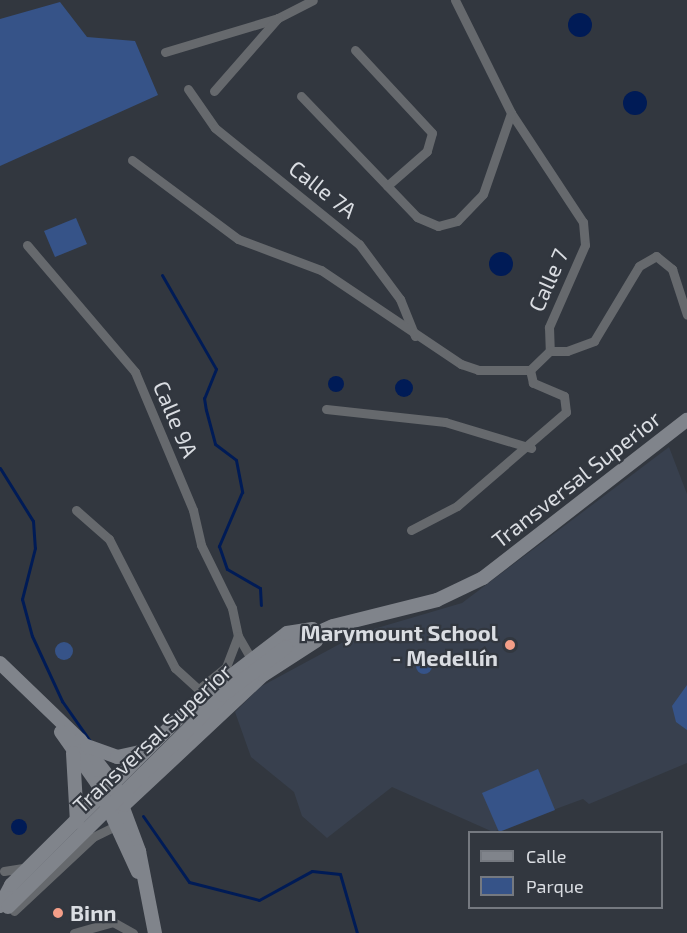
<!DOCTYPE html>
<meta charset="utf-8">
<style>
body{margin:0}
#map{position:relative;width:687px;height:933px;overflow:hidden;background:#32373f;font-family:"Exo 2",sans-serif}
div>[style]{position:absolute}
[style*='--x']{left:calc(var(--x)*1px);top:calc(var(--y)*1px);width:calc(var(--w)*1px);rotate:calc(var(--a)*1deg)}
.built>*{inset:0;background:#38404e}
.green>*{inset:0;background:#365388}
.round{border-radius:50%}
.water>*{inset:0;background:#001b56}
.stream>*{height:3px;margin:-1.5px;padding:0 1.5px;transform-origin:1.5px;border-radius:1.5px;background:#001b56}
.street>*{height:9px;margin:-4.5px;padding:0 4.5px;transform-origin:4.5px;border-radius:4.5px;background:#66696d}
.secondary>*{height:14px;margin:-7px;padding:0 7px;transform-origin:7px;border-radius:7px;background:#80848b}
.secondary-bridge>*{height:14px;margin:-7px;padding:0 7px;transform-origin:7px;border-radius:7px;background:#80848b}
.dots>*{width:16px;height:16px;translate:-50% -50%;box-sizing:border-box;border:3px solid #32373f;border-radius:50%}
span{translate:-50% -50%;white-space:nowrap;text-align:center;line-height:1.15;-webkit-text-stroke:4.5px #32373f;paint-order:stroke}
.street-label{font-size:22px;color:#dadde2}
.poi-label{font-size:22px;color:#dadde2;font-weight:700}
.right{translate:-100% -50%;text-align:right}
.left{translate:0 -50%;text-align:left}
.legend{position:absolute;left:468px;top:831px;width:195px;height:78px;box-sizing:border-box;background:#32373f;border:2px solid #757980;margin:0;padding:8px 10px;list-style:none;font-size:18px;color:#dadde2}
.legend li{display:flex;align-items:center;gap:12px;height:30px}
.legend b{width:30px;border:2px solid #757980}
</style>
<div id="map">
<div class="built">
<div style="clip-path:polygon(669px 447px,687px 494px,687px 763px,589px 804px,583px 799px,493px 832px,392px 787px,327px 838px,302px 816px,294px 792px,251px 757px,235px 712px,260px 687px,360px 633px,462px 603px)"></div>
</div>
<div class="green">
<div style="clip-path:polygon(60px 2px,87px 37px,135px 41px,158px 95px,0 166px,0 19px)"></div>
<div style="clip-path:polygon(76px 218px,87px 244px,55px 257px,44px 231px)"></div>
<div class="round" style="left:55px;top:642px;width:18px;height:18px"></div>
<div class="round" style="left:416px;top:658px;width:16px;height:16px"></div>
<div style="clip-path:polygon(687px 685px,687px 730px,676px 722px,672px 706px)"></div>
<div style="clip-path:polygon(538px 769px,555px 810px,499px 832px,482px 793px)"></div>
</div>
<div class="water">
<div class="round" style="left:568px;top:13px;width:24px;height:24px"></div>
<div class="round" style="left:623px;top:91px;width:24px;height:24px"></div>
<div class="round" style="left:489px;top:252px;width:24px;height:24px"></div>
<div class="round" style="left:328px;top:376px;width:16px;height:16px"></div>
<div class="round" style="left:395px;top:379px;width:18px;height:18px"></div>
<div class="round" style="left:11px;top:819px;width:16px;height:16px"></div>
</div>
<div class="stream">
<div style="--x:162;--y:275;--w:108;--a:60.1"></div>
<div style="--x:216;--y:369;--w:31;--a:112"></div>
<div style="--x:204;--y:398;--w:12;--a:81"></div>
<div style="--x:206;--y:410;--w:35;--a:75"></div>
<div style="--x:215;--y:444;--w:26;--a:37"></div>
<div style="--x:236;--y:460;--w:33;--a:79"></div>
<div style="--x:242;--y:492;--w:59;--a:113.1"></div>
<div style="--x:219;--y:546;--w:24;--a:71"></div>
<div style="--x:227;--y:569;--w:38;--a:30"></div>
<div style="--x:260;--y:588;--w:17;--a:87"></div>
<div style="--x:0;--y:468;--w:62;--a:58.1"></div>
<div style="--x:33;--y:521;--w:27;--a:86"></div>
<div style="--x:35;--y:548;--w:53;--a:104.3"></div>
<div style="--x:22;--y:599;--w:38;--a:75"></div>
<div style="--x:32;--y:636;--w:72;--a:65.2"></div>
<div style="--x:62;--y:701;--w:49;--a:55"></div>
<div style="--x:143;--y:816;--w:80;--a:55.1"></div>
<div style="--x:189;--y:882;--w:72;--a:14.4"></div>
<div style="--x:259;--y:900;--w:60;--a:-28.7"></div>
<div style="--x:312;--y:871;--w:28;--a:6"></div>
<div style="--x:340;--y:874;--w:61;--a:73.9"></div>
</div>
<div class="street">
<div style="--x:455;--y:0;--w:126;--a:63.6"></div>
<div style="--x:511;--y:113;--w:131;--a:56.6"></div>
<div style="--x:583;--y:222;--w:23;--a:85"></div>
<div style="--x:585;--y:245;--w:90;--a:113.7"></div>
<div style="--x:549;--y:327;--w:24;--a:88"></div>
<div style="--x:355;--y:50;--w:113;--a:47.1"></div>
<div style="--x:432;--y:133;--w:19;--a:106"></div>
<div style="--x:427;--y:151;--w:53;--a:138.8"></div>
<div style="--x:165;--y:52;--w:118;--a:-16.7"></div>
<div style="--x:278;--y:18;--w:39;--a:-27"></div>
<div style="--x:188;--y:89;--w:47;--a:55.3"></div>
<div style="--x:215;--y:128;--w:185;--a:38.9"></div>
<div style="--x:359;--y:244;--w:69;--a:53.3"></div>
<div style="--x:400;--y:299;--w:40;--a:68"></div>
<div style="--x:214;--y:91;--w:97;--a:-48.8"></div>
<div style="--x:301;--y:96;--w:168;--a:46.2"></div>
<div style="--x:417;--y:217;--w:23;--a:23"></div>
<div style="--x:438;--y:226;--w:20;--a:-15"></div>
<div style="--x:457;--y:221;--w:37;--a:-46"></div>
<div style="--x:483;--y:194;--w:86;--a:-70.9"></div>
<div style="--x:132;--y:160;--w:132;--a:36.7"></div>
<div style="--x:238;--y:239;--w:89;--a:20.5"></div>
<div style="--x:321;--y:270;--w:169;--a:33.9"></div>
<div style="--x:461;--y:364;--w:18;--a:19"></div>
<div style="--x:478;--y:370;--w:52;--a:0"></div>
<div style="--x:530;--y:370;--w:28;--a:-44"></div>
<div style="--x:27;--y:245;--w:167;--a:49.6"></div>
<div style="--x:135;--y:372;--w:150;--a:67.2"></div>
<div style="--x:193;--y:510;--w:36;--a:77"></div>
<div style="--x:201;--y:545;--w:70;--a:63.8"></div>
<div style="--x:232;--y:608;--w:29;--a:78"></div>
<div style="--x:238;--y:636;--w:32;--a:60"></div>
<div style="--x:550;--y:351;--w:17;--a:0"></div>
<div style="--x:567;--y:351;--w:29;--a:-20"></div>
<div style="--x:594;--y:341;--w:87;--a:-59"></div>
<div style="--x:639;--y:266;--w:20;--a:-30"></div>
<div style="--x:656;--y:256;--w:21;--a:39"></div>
<div style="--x:672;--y:269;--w:48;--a:71.9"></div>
<div style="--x:326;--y:409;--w:120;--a:6.2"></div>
<div style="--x:445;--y:422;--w:90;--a:16.8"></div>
<div style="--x:76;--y:510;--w:44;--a:41.3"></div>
<div style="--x:109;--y:539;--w:145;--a:62.9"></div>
<div style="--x:175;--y:668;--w:45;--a:42.3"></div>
<div style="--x:411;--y:530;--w:52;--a:-27.6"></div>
<div style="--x:457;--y:506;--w:144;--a:-40.8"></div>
<div style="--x:566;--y:412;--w:16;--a:-97"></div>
<div style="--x:564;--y:396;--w:34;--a:-157"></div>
<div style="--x:533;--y:383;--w:13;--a:-103"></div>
<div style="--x:199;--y:689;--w:35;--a:-39"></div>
<div style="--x:226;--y:667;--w:33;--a:-69"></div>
<div style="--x:4;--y:871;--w:24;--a:-9"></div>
<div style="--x:14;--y:911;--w:108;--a:-43.1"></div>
<div style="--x:93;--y:837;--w:25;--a:-26"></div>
<div style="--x:74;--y:933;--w:41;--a:-15.8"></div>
<div style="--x:113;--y:922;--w:23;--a:29"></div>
</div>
<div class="secondary">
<div style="--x:286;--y:647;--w:51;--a:-24.1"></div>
<div style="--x:333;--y:626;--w:107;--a:-14"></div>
<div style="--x:437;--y:600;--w:51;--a:-25.6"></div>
<div style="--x:483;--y:578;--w:258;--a:-37.8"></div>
<div style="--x:0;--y:663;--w:111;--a:43.9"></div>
<div style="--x:80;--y:740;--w:56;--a:52.3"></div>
<div style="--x:114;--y:784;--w:72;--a:69.5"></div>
<div style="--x:139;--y:851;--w:84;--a:79"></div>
<div style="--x:61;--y:732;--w:62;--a:54.8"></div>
<div style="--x:97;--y:783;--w:98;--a:65.3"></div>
<div style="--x:87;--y:746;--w:32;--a:20"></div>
<div style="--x:117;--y:757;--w:29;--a:-12"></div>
<div style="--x:73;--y:753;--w:69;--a:86.7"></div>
<div style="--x:124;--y:805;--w:190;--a:-43.1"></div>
<div style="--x:263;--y:675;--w:63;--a:-32.7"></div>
<div style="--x:0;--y:906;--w:24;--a:-62"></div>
<div style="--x:11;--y:885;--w:251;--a:-44.8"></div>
<div style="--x:189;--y:708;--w:123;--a:-37.4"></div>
<div style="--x:287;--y:633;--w:26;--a:-9"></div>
</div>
<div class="secondary-bridge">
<div style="--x:8;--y:907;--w:302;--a:-44.6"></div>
<div style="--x:223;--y:695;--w:79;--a:-37.3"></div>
</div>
<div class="dots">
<div style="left:510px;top:645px;background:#f49e88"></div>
<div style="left:58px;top:913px;background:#f49e88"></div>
</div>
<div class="street-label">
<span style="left:323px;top:189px;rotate:38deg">Calle 7A</span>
<span style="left:548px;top:280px;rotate:-66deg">Calle 7</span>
<span style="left:176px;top:419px;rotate:67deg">Calle 9A</span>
<span style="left:576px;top:479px;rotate:-38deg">Transversal Superior</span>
<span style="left:152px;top:738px;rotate:-43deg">Transversal Superior</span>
</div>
<div class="poi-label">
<span class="right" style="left:498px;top:645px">Marymount School<br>- Medellín</span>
<span class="left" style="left:70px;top:913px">Binn</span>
</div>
<ul class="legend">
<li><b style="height:8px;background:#80848b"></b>Calle</li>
<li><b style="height:16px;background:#365388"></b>Parque</li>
</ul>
</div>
